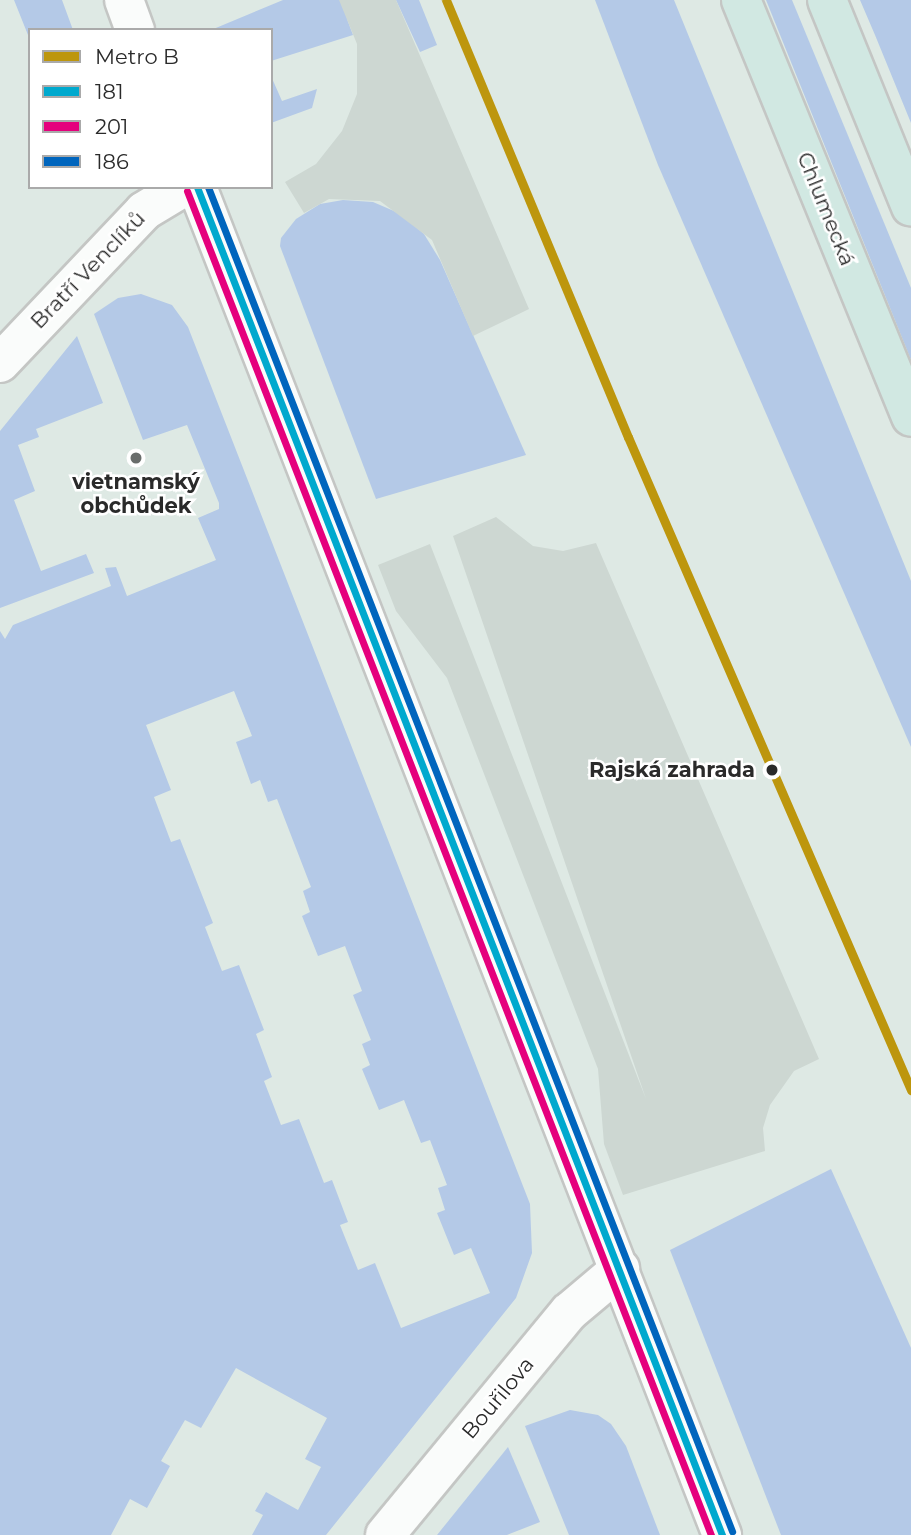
<!DOCTYPE html>
<meta charset="utf-8">
<style>
body{margin:0}
#map{position:relative;width:911px;height:1535px;overflow:hidden;background:#dee9e4;font-family:Montserrat,sans-serif}
div>[style]{position:absolute}
[style*='--x']{left:calc(var(--x)*1px);top:calc(var(--y)*1px);width:calc(var(--w)*1px);rotate:calc(var(--a)*1deg)}
.green>*{inset:0;background:#b4c9e7}
.plaza>*{inset:0;background:#cdd7d2}
.roads{filter:drop-shadow(2px 0 #c4c6c4) drop-shadow(-2px 0 #c4c6c4) drop-shadow(0 2px #c4c6c4) drop-shadow(0 -2px #c4c6c4)}
.minor>*{height:38px;margin:-19px;padding:0 19px;transform-origin:19px;border-radius:19px;background:#fafcfb}
.tertiary>*{height:38px;margin:-19px;padding:0 19px;transform-origin:19px;border-radius:19px;background:#fafcfb}
.primary>*{height:38px;margin:-19px;padding:0 19px;transform-origin:19px;border-radius:19px;background:#d1e8e2}
.bus-1>*{height:7px;margin:-3.5px;padding:0 3.5px;transform-origin:3.5px;border-radius:3.5px;background:#00a9ce}
.bus-2>*{height:7px;margin:-3.5px;padding:0 3.5px;transform-origin:3.5px;border-radius:3.5px;background:#e5007d}
.bus-3>*{height:7px;margin:-3.5px;padding:0 3.5px;transform-origin:3.5px;border-radius:3.5px;background:#0065bd}
.metro-1>*{height:9px;margin:-4.5px;padding:0 4.5px;transform-origin:4.5px;border-radius:4.5px;background:#bd960d}
.dots>*{width:19px;height:19px;translate:-50% -50%;box-sizing:border-box;border:4px solid #fff;border-radius:50%}
span{translate:-50% -50%;white-space:nowrap;text-align:center;line-height:1.15;-webkit-text-stroke:5px #fff;paint-order:stroke}
.street-label{font-size:21px;color:#2a2a2a}
.poi-label{font-size:21px;color:#2a2a2a;font-weight:700}
.stop-label{font-size:21px;color:#2a2a2a;font-weight:700}
.right{translate:-100% -50%;text-align:right}
.legend{position:absolute;left:28px;top:28px;width:245px;height:161px;box-sizing:border-box;background:#fff;border:2px solid #aaa;margin:0;padding:9px 12px;list-style:none;font-size:21px;color:#2a2a2a}
.legend li{display:flex;align-items:center;gap:14px;height:35px}
.legend b{width:35px;border:2px solid #aaa}
</style>
<div id="map">
<div class="green">
<div style="clip-path:polygon(14px 0,62px 0,73px 30px,30px 30px,30px 40px)"></div>
<div style="clip-path:polygon(283px 0,390px 0,347px 19px,353px 35px,271px 61px,271px 30px,211px 30px)"></div>
<div style="clip-path:polygon(396px 0,419px 0,437px 45px,420px 52px)"></div>
<div style="clip-path:polygon(595px 0,674px 0,911px 581px,911px 747px,658px 165px)"></div>
<div style="clip-path:polygon(766px 0,792px 0,911px 288px,911px 360px)"></div>
<div style="clip-path:polygon(860px 0,911px 0,911px 123px,875px 35px)"></div>
<div style="clip-path:polygon(271px 76px,282px 101px,317px 89px,312px 108px,271px 123px)"></div>
<div style="clip-path:polygon(343px 200px,373px 202px,401px 214px,424px 234px,440px 260px,526px 455px,376px 499px,280px 246px,281px 238px,296px 219px,320px 204px)"></div>
<div style="clip-path:polygon(evenodd,141px 294px,172px 305px,188px 327px,530px 1204px,532px 1253px,516px 1298px,326px 1535px,252px 1535px,263px 1515px,255px 1511px,266px 1492px,298px 1510px,321px 1467px,305px 1459px,327px 1418px,236px 1368px,201px 1428px,185px 1420px,161px 1461px,170px 1466px,147px 1508px,130px 1499px,111px 1535px,0 1535px,0 631px,5px 639px,13px 625px,111px 586px,105px 568px,116px 567px,127px 596px,216px 560px,198px 518px,219px 509px,219px 503px,187px 425px,143px 440px,94px 314px,118px 298px,141px 294px,234px 691px,252px 736px,236px 742px,251px 784px,260px 780px,268px 802px,277px 799px,311px 887px,303px 891px,310px 912px,302px 916px,318px 956px,345px 946px,362px 991px,353px 995px,371px 1040px,362px 1044px,370px 1065px,362px 1069px,379px 1110px,404px 1100px,421px 1143px,430px 1140px,447px 1185px,438px 1188px,445px 1210px,437px 1213px,454px 1255px,471px 1248px,490px 1293px,401px 1328px,375px 1263px,358px 1270px,340px 1225px,348px 1222px,332px 1180px,324px 1183px,299px 1119px,281px 1125px,264px 1081px,272px 1077px,256px 1034px,264px 1030px,239px 965px,222px 971px,205px 927px,213px 923px,180px 839px,171px 842px,154px 797px,171px 790px,146px 725px,234px 691px)"></div>
<div style="clip-path:polygon(77px 336px,103px 403px,36px 429px,39px 437px,18px 445px,35px 491px,14px 500px,41px 571px,86px 554px,94px 573px,0 608px,0 431px)"></div>
<div style="clip-path:polygon(831px 1169px,911px 1348px,911px 1535px,781px 1535px,670px 1250px)"></div>
<div style="clip-path:polygon(570px 1410px,598px 1415px,611px 1424px,626px 1446px,660px 1535px,569px 1535px,525px 1426px)"></div>
<div style="clip-path:polygon(508px 1447px,540px 1522px,507px 1535px,437px 1535px)"></div>
</div>
<div class="plaza">
<div style="clip-path:polygon(339px 0,396px 0,529px 309px,473px 336px,432px 240px,380px 201px,329px 199px,304px 213px,285px 182px,316px 164px,342px 131px,357px 94px,357px 44px)"></div>
<div style="clip-path:polygon(496px 517px,533px 546px,563px 551px,596px 543px,819px 1059px,794px 1071px,770px 1105px,763px 1128px,765px 1151px,623px 1195px,604px 1144px,598px 1069px,447px 678px,396px 611px,378px 565px,430px 544px,646px 1099px,453px 536px)"></div>
</div>
<div class="roads">
<div class="minor">
<div style="--x:0;--y:363;--w:209;--a:-46.5"></div>
<div style="--x:144;--y:211;--w:47;--a:-31"></div>
<div style="--x:385;--y:1535;--w:289;--a:-50.5"></div>
<div style="--x:569;--y:1312;--w:67;--a:-40.1"></div>
</div>
<div class="tertiary">
<div style="--x:124;--y:0;--w:32;--a:70"></div>
<div style="--x:197;--y:187;--w:1447;--a:68.72"></div>
</div>
<div class="primary">
<div style="--x:741;--y:0;--w:450;--a:67.8"></div>
<div style="--x:827;--y:0;--w:223;--a:67.9"></div>
</div>
</div>
<div class="bus-1">
<div style="--x:197;--y:187;--w:1447;--a:68.72"></div>
</div>
<div class="bus-2">
<div style="--x:187;--y:191;--w:1443;--a:68.7"></div>
</div>
<div class="bus-3">
<div style="--x:208;--y:187;--w:1443;--a:68.7"></div>
</div>
<div class="metro-1">
<div style="--x:446;--y:0;--w:473;--a:67.4"></div>
<div style="--x:628;--y:437;--w:712;--a:66.57"></div>
</div>
<div class="dots">
<div style="left:136px;top:458px;background:#696d6b"></div>
<div style="left:772px;top:770px;background:#2a2a2a"></div>
</div>
<div class="street-label">
<span style="left:826px;top:209px;rotate:68deg">Chlumecká</span>
<span style="left:88px;top:270px;rotate:-46deg">Bratří Venclíků</span>
<span style="left:498px;top:1398px;rotate:-50deg">Bouřilova</span>
</div>
<div class="poi-label">
<span style="left:136px;top:494px">vietnamský<br>obchůdek</span>
</div>
<div class="stop-label">
<span class="right" style="left:755px;top:770px">Rajská zahrada</span>
</div>
<ul class="legend">
<li><b style="height:9px;background:#bd960d"></b>Metro B</li>
<li><b style="height:9px;background:#00a9ce"></b>181</li>
<li><b style="height:9px;background:#e5007d"></b>201</li>
<li><b style="height:9px;background:#0065bd"></b>186</li>
</ul>
</div>
